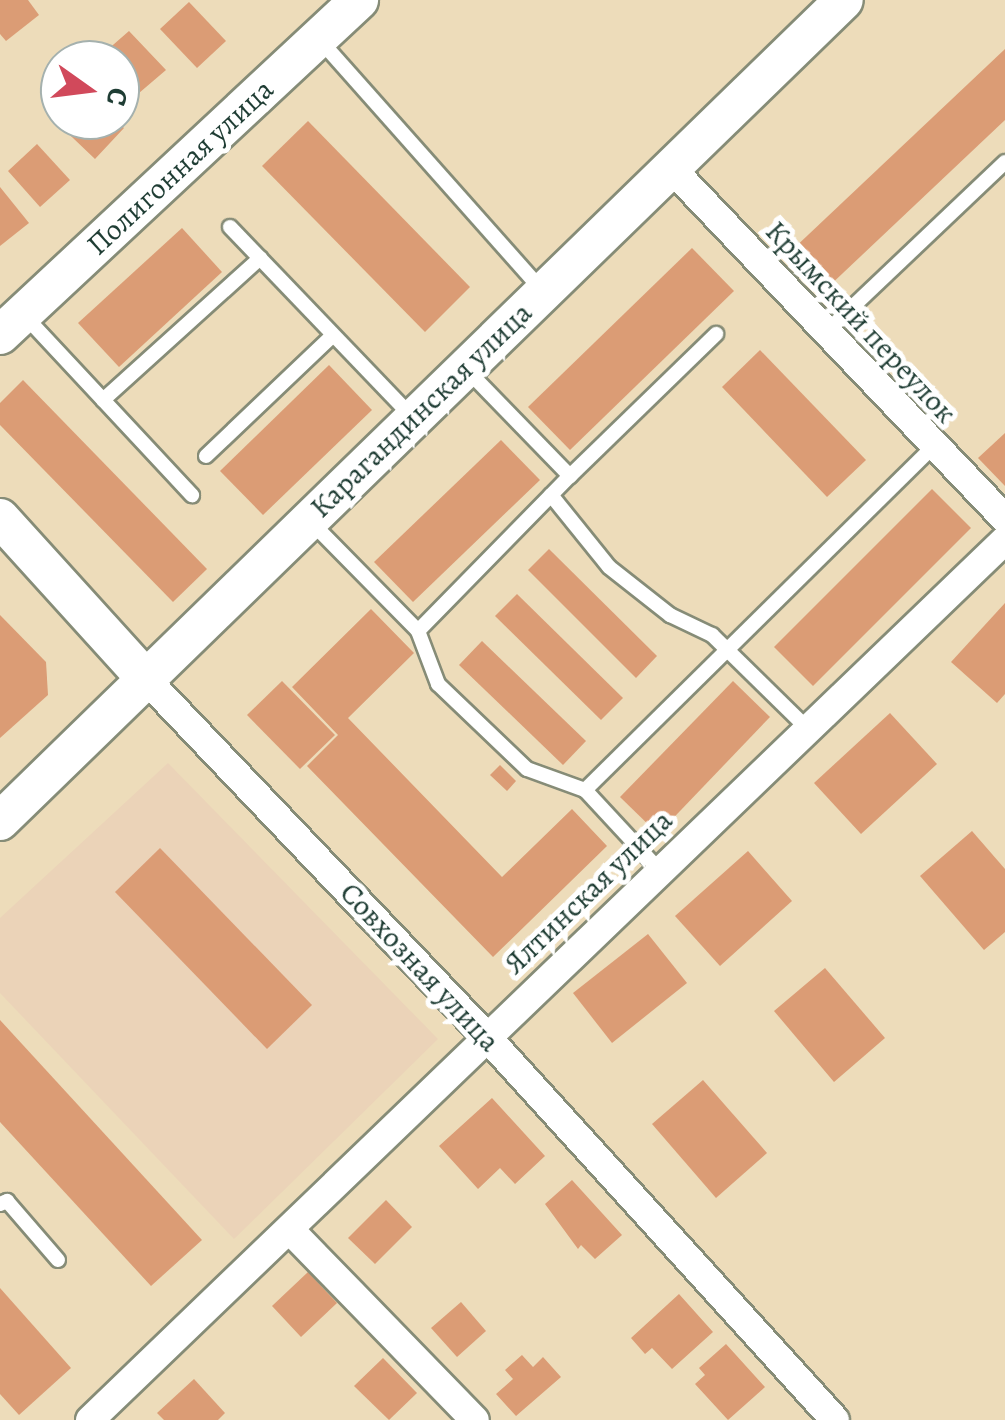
<!DOCTYPE html>
<meta charset="utf-8">
<style>
body{margin:0}
#map{position:relative;width:1005px;height:1420px;overflow:hidden;background:#eddcba;font-family:Alegreya,serif}
div>[style]{position:absolute}
[style*='--x']{left:calc(var(--x)*1px);top:calc(var(--y)*1px);width:calc(var(--w)*1px);rotate:calc(var(--a)*1deg)}
.built>*{inset:0;background:#ebd3b8}
.building>*{inset:0;background:#db9c75}
.roads{filter:drop-shadow(2px 0 #868c77) drop-shadow(-2px 0 #868c77) drop-shadow(0 2px #868c77) drop-shadow(0 -2px #868c77)}
.lane>*{height:14px;margin:-7px;padding:0 7px;transform-origin:7px;border-radius:7px;background:#fff}
.street>*{height:28px;margin:-14px;padding:0 14px;transform-origin:14px;border-radius:14px;background:#fff}
.secondary>*{height:38px;margin:-19px;padding:0 19px;transform-origin:19px;border-radius:19px;background:#fff}
span{translate:-50% -50%;white-space:nowrap;text-align:center;line-height:1.15;-webkit-text-stroke:10px #fff;paint-order:stroke}
.street-label{font-size:30px;color:#1f3d34}
.north{position:absolute;left:40px;top:40px;width:100px;height:100px;box-sizing:border-box;background:#fff;border:2px solid #a5b1ae;border-radius:50%;rotate:104deg;font-size:28px;font-weight:700;line-height:40px;text-align:center;color:#1f3d34}
.north::after{content:'';display:block;margin:auto;width:35px;height:45px;background:#d1495b;clip-path:polygon(50% 0,100% 100%,50% 72%,0 100%)}
</style>
<div id="map">
<div class="built">
<div style="clip-path:polygon(168px 763px,438px 1039px,234px 1239px,0 993px,0 918px)"></div>
</div>
<div class="building">
<div style="clip-path:polygon(0 0,28px 0,39px 15px,6px 41px,0 34px)"></div>
<div style="clip-path:polygon(189px 2px,226px 41px,197px 68px,160px 29px)"></div>
<div style="clip-path:polygon(129px 31px,166px 70px,132px 99px,120px 84px,120px 60px,98px 58px)"></div>
<div style="clip-path:polygon(1005px 49px,1005px 120px,825px 290px,790px 252px)"></div>
<div style="clip-path:polygon(60px 110px,60px 120px,115px 120px,124px 128px,95px 159px,52px 118px)"></div>
<div style="clip-path:polygon(308px 121px,470px 287px,425px 332px,262px 166px)"></div>
<div style="clip-path:polygon(37px 144px,70px 180px,40px 207px,8px 171px)"></div>
<div style="clip-path:polygon(0 187px,29px 223px,0 246px)"></div>
<div style="clip-path:polygon(182px 228px,222px 272px,119px 367px,78px 323px)"></div>
<div style="clip-path:polygon(692px 248px,734px 291px,570px 450px,528px 407px)"></div>
<div style="clip-path:polygon(760px 350px,866px 460px,827px 497px,722px 387px)"></div>
<div style="clip-path:polygon(329px 365px,372px 410px,263px 515px,220px 471px)"></div>
<div style="clip-path:polygon(23px 380px,207px 569px,173px 602px,0 425px,0 403px)"></div>
<div style="clip-path:polygon(1005px 433px,1005px 486px,978px 458px)"></div>
<div style="clip-path:polygon(501px 440px,540px 480px,413px 602px,374px 562px)"></div>
<div style="clip-path:polygon(932px 489px,971px 528px,813px 686px,774px 647px)"></div>
<div style="clip-path:polygon(549px 549px,657px 656px,636px 678px,528px 570px)"></div>
<div style="clip-path:polygon(517px 594px,623px 698px,601px 720px,495px 616px)"></div>
<div style="clip-path:polygon(1005px 603px,1005px 694px,997px 703px,951px 662px)"></div>
<div style="clip-path:polygon(371px 609px,414px 653px,348px 718px,502px 877px,572px 809px,607px 846px,493px 957px,307px 766px,338px 735px,292px 687px)"></div>
<div style="clip-path:polygon(0 615px,46px 662px,48px 695px,0 738px)"></div>
<div style="clip-path:polygon(482px 641px,586px 741px,563px 765px,459px 665px)"></div>
<div style="clip-path:polygon(282px 681px,335px 735px,300px 769px,247px 715px)"></div>
<div style="clip-path:polygon(733px 681px,770px 717px,658px 834px,620px 797px)"></div>
<div style="clip-path:polygon(890px 713px,937px 764px,861px 834px,814px 783px)"></div>
<div style="clip-path:polygon(500px 765px,516px 781px,507px 791px,490px 775px)"></div>
<div style="clip-path:polygon(972px 831px,1005px 869px,1005px 932px,984px 950px,920px 876px)"></div>
<div style="clip-path:polygon(160px 848px,312px 1005px,267px 1049px,115px 892px)"></div>
<div style="clip-path:polygon(748px 851px,792px 901px,720px 966px,675px 916px)"></div>
<div style="clip-path:polygon(648px 934px,687px 983px,612px 1043px,573px 993px)"></div>
<div style="clip-path:polygon(825px 968px,885px 1038px,834px 1082px,774px 1011px)"></div>
<div style="clip-path:polygon(0 1020px,202px 1240px,151px 1286px,0 1122px)"></div>
<div style="clip-path:polygon(703px 1080px,767px 1153px,716px 1198px,652px 1124px)"></div>
<div style="clip-path:polygon(492px 1098px,545px 1156px,515px 1184px,500px 1168px,478px 1189px,439px 1146px)"></div>
<div style="clip-path:polygon(572px 1180px,622px 1235px,595px 1259px,581px 1245px,578px 1249px,545px 1204px)"></div>
<div style="clip-path:polygon(386px 1200px,412px 1227px,375px 1264px,348px 1238px)"></div>
<div style="clip-path:polygon(308px 1272px,337px 1303px,301px 1337px,272px 1306px)"></div>
<div style="clip-path:polygon(0 1288px,71px 1368px,19px 1415px,0 1394px)"></div>
<div style="clip-path:polygon(679px 1294px,713px 1332px,672px 1369px,652px 1348px,645px 1354px,631px 1338px)"></div>
<div style="clip-path:polygon(461px 1302px,486px 1331px,457px 1357px,431px 1328px)"></div>
<div style="clip-path:polygon(726px 1344px,765px 1387px,728px 1420px,695px 1384px,705px 1375px,699px 1368px)"></div>
<div style="clip-path:polygon(522px 1355px,533px 1367px,543px 1357px,561px 1377px,516px 1416px,496px 1394px,513px 1379px,505px 1370px)"></div>
<div style="clip-path:polygon(383px 1358px,417px 1393px,389px 1420px,354px 1386px)"></div>
<div style="clip-path:polygon(194px 1379px,225px 1413px,218px 1420px,164px 1420px,157px 1413px)"></div>
</div>
<div class="roads">
<div class="lane">
<div style="--x:319;--y:39;--w:337;--a:48.4"></div>
<div style="--x:230;--y:227;--w:263;--a:46.2"></div>
<div style="--x:23;--y:314;--w:248;--a:47"></div>
<div style="--x:826;--y:332;--w:247;--a:-43.5"></div>
<div style="--x:103;--y:400;--w:212;--a:-42.1"></div>
<div style="--x:206;--y:456;--w:175;--a:-43.6"></div>
<div style="--x:570;--y:476;--w:204;--a:-44.2"></div>
<div style="--x:551;--y:495;--w:92;--a:51.1"></div>
<div style="--x:609;--y:567;--w:78;--a:38.2"></div>
<div style="--x:670;--y:615;--w:47;--a:25.5"></div>
<div style="--x:712;--y:635;--w:133;--a:44.4"></div>
<div style="--x:312;--y:523;--w:151;--a:45.5"></div>
<div style="--x:418;--y:631;--w:217;--a:-45.6"></div>
<div style="--x:570;--y:476;--w:151;--a:-134.2"></div>
<div style="--x:418;--y:631;--w:57;--a:69.3"></div>
<div style="--x:438;--y:684;--w:123;--a:43.7"></div>
<div style="--x:527;--y:769;--w:62;--a:19.9"></div>
<div style="--x:585;--y:790;--w:109;--a:47.2"></div>
<div style="--x:585;--y:790;--w:490;--a:-44.6"></div>
<div style="--x:0;--y:1204;--w:8;--a:-23"></div>
<div style="--x:7;--y:1201;--w:78;--a:49.2"></div>
</div>
<div class="street">
<div style="--x:671;--y:168;--w:485;--a:46.4"></div>
<div style="--x:144;--y:677;--w:494;--a:46.4"></div>
<div style="--x:485;--y:1035;--w:520;--a:47.73"></div>
<div style="--x:290;--y:1230;--w:265;--a:45.8"></div>
<div style="--x:90;--y:1420;--w:1269;--a:-43.88"></div>
</div>
<div class="secondary">
<div style="--x:0;--y:335;--w:491;--a:-43"></div>
<div style="--x:0;--y:518;--w:215;--a:47.8"></div>
<div style="--x:0;--y:821;--w:1177;--a:-44.21"></div>
</div>
</div>
<div class="street-label">
<span style="left:180px;top:167px;rotate:-43deg">Полигонная улица</span>
<span style="left:861px;top:322px;rotate:47deg">Крымский переулок</span>
<span style="left:421px;top:410px;rotate:-44deg">Карагандинская улица</span>
<span style="left:588px;top:892px;rotate:-44deg">Ялтинская улица</span>
<span style="left:420px;top:967px;rotate:47deg">Совхозная улица</span>
</div>
<div class="north">С</div>
</div>
